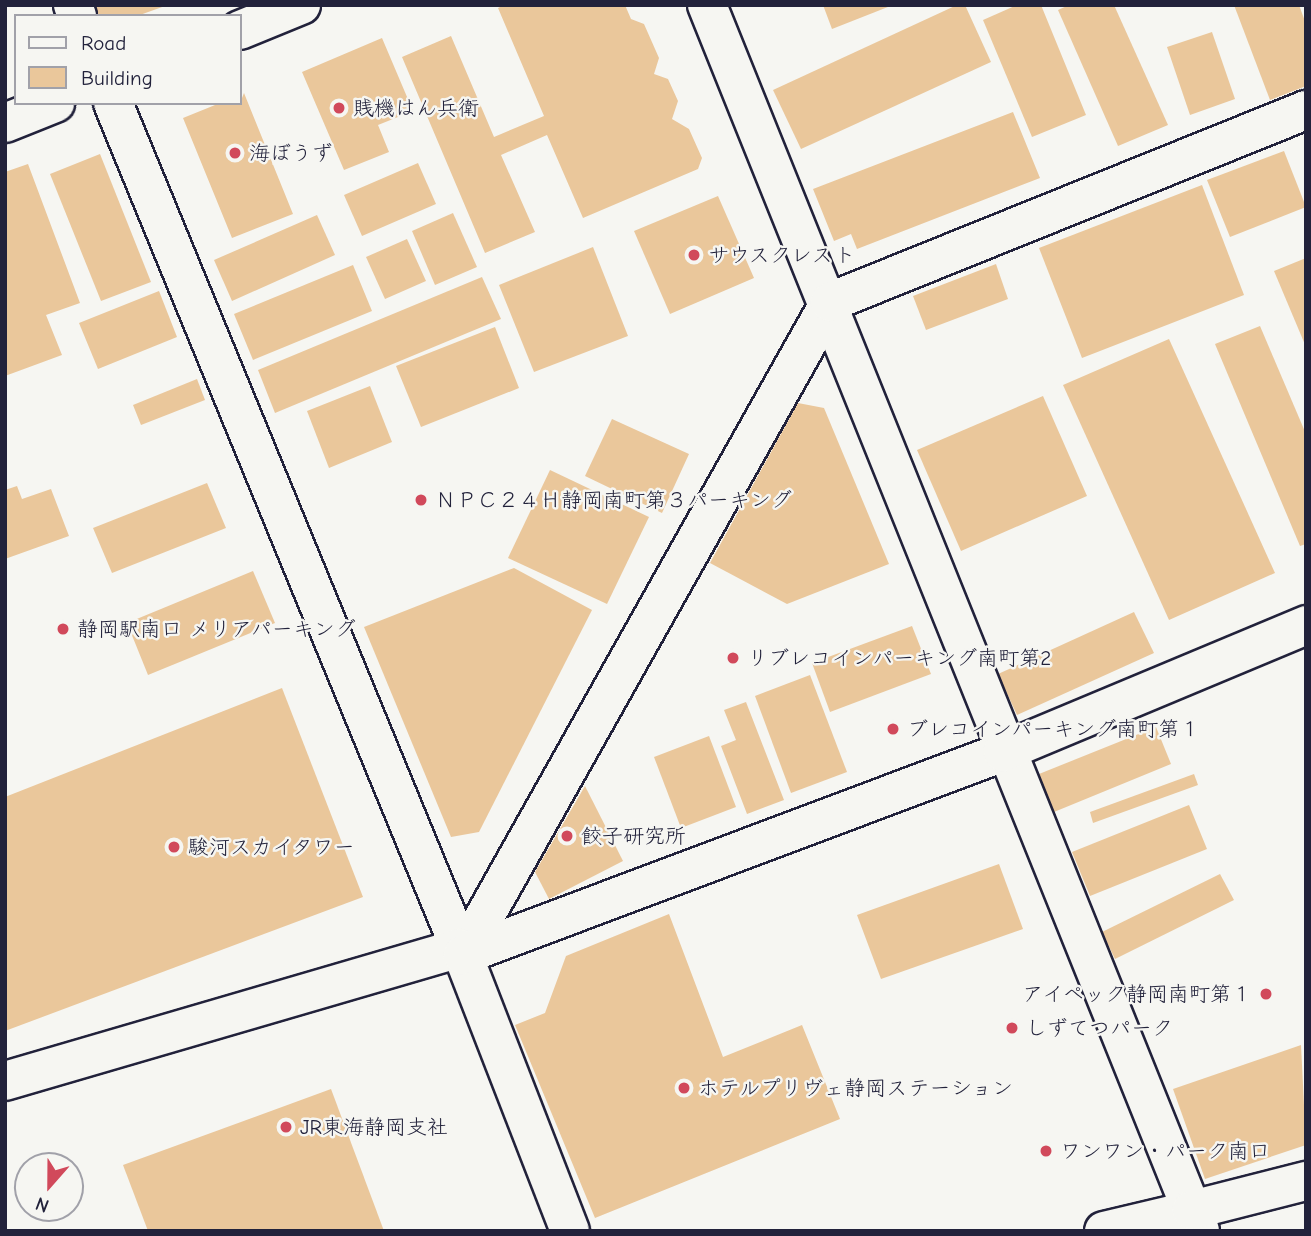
<!DOCTYPE html>
<meta charset="utf-8">
<style>
body{margin:0}
#map{position:relative;width:1311px;height:1236px;overflow:hidden;background:#f6f6f2;font-family:"Comic Neue","Klee One",sans-serif}
div>[style]{position:absolute}
[style*='--x']{left:calc(var(--x)*1px);top:calc(var(--y)*1px);width:calc(var(--w)*1px);rotate:calc(var(--a)*1deg)}
.building>*{inset:0;background:#eac79b}
.roads{filter:drop-shadow(2px 0 #22223b) drop-shadow(-2px 0 #22223b) drop-shadow(0 2px #22223b) drop-shadow(0 -2px #22223b)}
.minor>*{height:38px;margin:-19px;padding:0 19px;transform-origin:19px;border-radius:19px;background:#f6f6f2}
.tertiary>*{height:38px;margin:-19px;padding:0 19px;transform-origin:19px;border-radius:19px;background:#f6f6f2}
.dots>*{width:19px;height:19px;translate:-50% -50%;box-sizing:border-box;border:4px solid #f6f6f2;border-radius:50%}
span{translate:-50% -50%;white-space:nowrap;text-align:center;line-height:1.15;-webkit-text-stroke:5px #f6f6f2;paint-order:stroke}
.poi-label{font-size:21px;color:#22223b}
.left{translate:0 -50%;text-align:left}
.right{translate:-100% -50%;text-align:right}
.frame{position:absolute;inset:0;border:7px solid #22223b;pointer-events:none}
.legend{position:absolute;left:14px;top:14px;width:228px;height:91px;box-sizing:border-box;background:#f6f6f2;border:2px solid #a1a1a9;margin:0;padding:9px 12px;list-style:none;font-size:21px;color:#22223b}
.legend li{display:flex;align-items:center;gap:14px;height:35px}
.legend b{width:35px;border:2px solid #a1a1a9}
.north{position:absolute;left:14px;top:1152px;width:70px;height:70px;box-sizing:border-box;background:#f6f6f2;border:2px solid #a1a1a9;border-radius:50%;rotate:201deg;font-size:19px;font-weight:700;line-height:28px;text-align:center;color:#22223b}
.north::after{content:'';display:block;margin:auto;width:24px;height:32px;background:#d1495b;clip-path:polygon(50% 0,100% 100%,50% 72%,0 100%)}
</style>
<div id="map">
<div class="building">
<div style="clip-path:polygon(90px 5px,165px 6px,137px 16px,94px 16px)"></div>
<div style="clip-path:polygon(504px 5px,625px 5px,631px 19px,644px 24px,659px 58px,654px 74px,668px 79px,678px 101px,672px 119px,689px 129px,702px 158px,698px 169px,583px 218px,547px 135px,501px 155px,535px 232px,485px 253px,402px 57px,451px 36px,494px 137px,544px 116px,498px 8px)"></div>
<div style="clip-path:polygon(823px 5px,893px 5px,832px 29px)"></div>
<div style="clip-path:polygon(957px 5px,965px 5px,991px 62px,801px 149px,773px 90px)"></div>
<div style="clip-path:polygon(1017px 5px,1041px 5px,1086px 115px,1032px 137px,983px 20px)"></div>
<div style="clip-path:polygon(1069px 5px,1114px 5px,1168px 125px,1118px 146px,1058px 10px)"></div>
<div style="clip-path:polygon(1234px 5px,1299px 5px,1306px 24px,1306px 86px,1270px 100px)"></div>
<div style="clip-path:polygon(1212px 32px,1235px 99px,1190px 115px,1167px 47px)"></div>
<div style="clip-path:polygon(382px 38px,413px 111px,378px 125px,389px 152px,344px 170px,302px 72px)"></div>
<div style="clip-path:polygon(244px 93px,293px 214px,232px 238px,183px 118px,220px 103px,240px 103px)"></div>
<div style="clip-path:polygon(1013px 112px,1040px 178px,857px 249px,851px 234px,834px 241px,813px 189px)"></div>
<div style="clip-path:polygon(1284px 151px,1306px 207px,1230px 237px,1207px 180px)"></div>
<div style="clip-path:polygon(100px 154px,151px 282px,101px 301px,50px 174px)"></div>
<div style="clip-path:polygon(418px 163px,436px 204px,362px 236px,344px 195px)"></div>
<div style="clip-path:polygon(28px 164px,80px 303px,46px 315px,62px 355px,5px 376px,5px 172px)"></div>
<div style="clip-path:polygon(1202px 185px,1244px 295px,1082px 358px,1039px 248px)"></div>
<div style="clip-path:polygon(718px 196px,754px 278px,670px 314px,634px 231px)"></div>
<div style="clip-path:polygon(453px 213px,477px 267px,435px 285px,412px 231px)"></div>
<div style="clip-path:polygon(317px 215px,335px 255px,232px 301px,214px 260px)"></div>
<div style="clip-path:polygon(407px 239px,426px 281px,385px 299px,366px 257px)"></div>
<div style="clip-path:polygon(593px 247px,628px 336px,534px 372px,499px 285px)"></div>
<div style="clip-path:polygon(1306px 258px,1306px 347px,1274px 271px)"></div>
<div style="clip-path:polygon(996px 264px,1008px 299px,926px 330px,913px 296px)"></div>
<div style="clip-path:polygon(353px 265px,372px 311px,253px 360px,234px 314px)"></div>
<div style="clip-path:polygon(482px 277px,501px 319px,275px 413px,258px 370px)"></div>
<div style="clip-path:polygon(159px 291px,177px 337px,98px 369px,79px 323px)"></div>
<div style="clip-path:polygon(1260px 326px,1306px 434px,1306px 544px,1300px 546px,1215px 344px)"></div>
<div style="clip-path:polygon(495px 327px,519px 388px,421px 427px,396px 366px)"></div>
<div style="clip-path:polygon(1169px 339px,1275px 573px,1169px 620px,1063px 385px)"></div>
<div style="clip-path:polygon(197px 379px,205px 400px,141px 425px,133px 405px)"></div>
<div style="clip-path:polygon(370px 386px,392px 442px,329px 468px,307px 411px)"></div>
<div style="clip-path:polygon(1043px 396px,1087px 496px,961px 551px,917px 450px)"></div>
<div style="clip-path:polygon(798px 403px,824px 408px,889px 564px,787px 604px,710px 563px)"></div>
<div style="clip-path:polygon(612px 419px,689px 454px,662px 513px,585px 476px)"></div>
<div style="clip-path:polygon(550px 470px,649px 517px,607px 604px,508px 558px)"></div>
<div style="clip-path:polygon(207px 483px,226px 528px,112px 573px,93px 528px)"></div>
<div style="clip-path:polygon(17px 486px,22px 499px,51px 489px,69px 536px,5px 559px,5px 490px)"></div>
<div style="clip-path:polygon(514px 568px,592px 610px,479px 832px,451px 837px,364px 627px)"></div>
<div style="clip-path:polygon(253px 571px,275px 623px,148px 675px,127px 623px)"></div>
<div style="clip-path:polygon(1134px 612px,1154px 653px,1017px 715px,998px 674px)"></div>
<div style="clip-path:polygon(912px 626px,931px 674px,830px 712px,812px 663px)"></div>
<div style="clip-path:polygon(810px 675px,847px 772px,791px 793px,755px 696px)"></div>
<div style="clip-path:polygon(282px 688px,363px 897px,5px 1031px,5px 797px)"></div>
<div style="clip-path:polygon(746px 702px,784px 800px,747px 814px,721px 746px,736px 740px,724px 710px)"></div>
<div style="clip-path:polygon(1156px 727px,1171px 764px,1054px 812px,1039px 774px)"></div>
<div style="clip-path:polygon(709px 736px,736px 807px,681px 828px,654px 757px)"></div>
<div style="clip-path:polygon(1194px 774px,1198px 785px,1093px 823px,1090px 812px)"></div>
<div style="clip-path:polygon(585px 786px,623px 861px,549px 899px,535px 872px)"></div>
<div style="clip-path:polygon(1189px 805px,1207px 849px,1090px 896px,1072px 852px)"></div>
<div style="clip-path:polygon(999px 864px,1023px 929px,881px 979px,857px 915px)"></div>
<div style="clip-path:polygon(1220px 874px,1234px 900px,1115px 959px,1102px 932px)"></div>
<div style="clip-path:polygon(669px 914px,723px 1057px,802px 1025px,840px 1119px,595px 1218px,515px 1025px,545px 1013px,566px 956px)"></div>
<div style="clip-path:polygon(1301px 1045px,1306px 1145px,1205px 1179px,1173px 1089px)"></div>
<div style="clip-path:polygon(331px 1089px,384px 1231px,148px 1231px,123px 1165px)"></div>
</div>
<div class="roads">
<div class="minor">
<div style="--x:73;--y:5;--w:12;--a:70"></div>
<div style="--x:707;--y:5;--w:1321;--a:68.09"></div>
<div style="--x:113;--y:103;--w:921;--a:67.67"></div>
<div style="--x:463;--y:955;--w:749;--a:-60.66"></div>
<div style="--x:830;--y:302;--w:513;--a:-21.97"></div>
<div style="--x:5;--y:1081;--w:473;--a:-16.3"></div>
<div style="--x:570;--y:1231;--w:296;--a:-111.2"></div>
<div style="--x:463;--y:955;--w:577;--a:-20.6"></div>
<div style="--x:1003;--y:752;--w:329;--a:-22.7"></div>
<div style="--x:1104;--y:1231;--w:90;--a:-13.4"></div>
</div>
<div class="tertiary">
<div style="--x:240;--y:30;--w:66;--a:-22.3"></div>
<div style="--x:5;--y:123;--w:54;--a:-21.8"></div>
<div style="--x:1192;--y:1210;--w:118;--a:-14.3"></div>
</div>
</div>
<div class="dots">
<div style="left:339px;top:108px;background:#d1495b"></div>
<div style="left:235px;top:153px;background:#d1495b"></div>
<div style="left:694px;top:255px;background:#d1495b"></div>
<div style="left:421px;top:500px;background:#d1495b"></div>
<div style="left:63px;top:629px;background:#d1495b"></div>
<div style="left:733px;top:658px;background:#d1495b"></div>
<div style="left:893px;top:729px;background:#d1495b"></div>
<div style="left:567px;top:836px;background:#d1495b"></div>
<div style="left:174px;top:847px;background:#d1495b"></div>
<div style="left:1266px;top:994px;background:#d1495b"></div>
<div style="left:1012px;top:1028px;background:#d1495b"></div>
<div style="left:684px;top:1088px;background:#d1495b"></div>
<div style="left:286px;top:1127px;background:#d1495b"></div>
<div style="left:1046px;top:1151px;background:#d1495b"></div>
</div>
<div class="poi-label">
<span class="left" style="left:353px;top:108px">賎機はん兵衛</span>
<span class="left" style="left:249px;top:153px">海ぼうず</span>
<span class="left" style="left:708px;top:255px">サウスクレスト</span>
<span class="left" style="left:435px;top:500px">ＮＰＣ２４Ｈ静岡南町第３パーキング</span>
<span class="left" style="left:77px;top:629px">静岡駅南口 メリアパーキング</span>
<span class="left" style="left:747px;top:658px">リブレコインパーキング南町第2</span>
<span class="left" style="left:907px;top:729px">ブレコインパーキング南町第１</span>
<span class="left" style="left:581px;top:836px">餃子研究所</span>
<span class="left" style="left:188px;top:847px">駿河スカイタワー</span>
<span class="right" style="left:1252px;top:994px">アイペック静岡南町第１</span>
<span class="left" style="left:1026px;top:1028px">しずてつパーク</span>
<span class="left" style="left:698px;top:1088px">ホテルプリヴェ静岡ステーション</span>
<span class="left" style="left:300px;top:1127px">JR東海静岡支社</span>
<span class="left" style="left:1060px;top:1151px">ワンワン・パーク南口</span>
</div>
<div class="frame"></div>
<ul class="legend">
<li><b style="height:9px;background:#f6f6f2"></b>Road</li>
<li><b style="height:19px;background:#eac79b"></b>Building</li>
</ul>
<div class="north">N</div>
</div>
